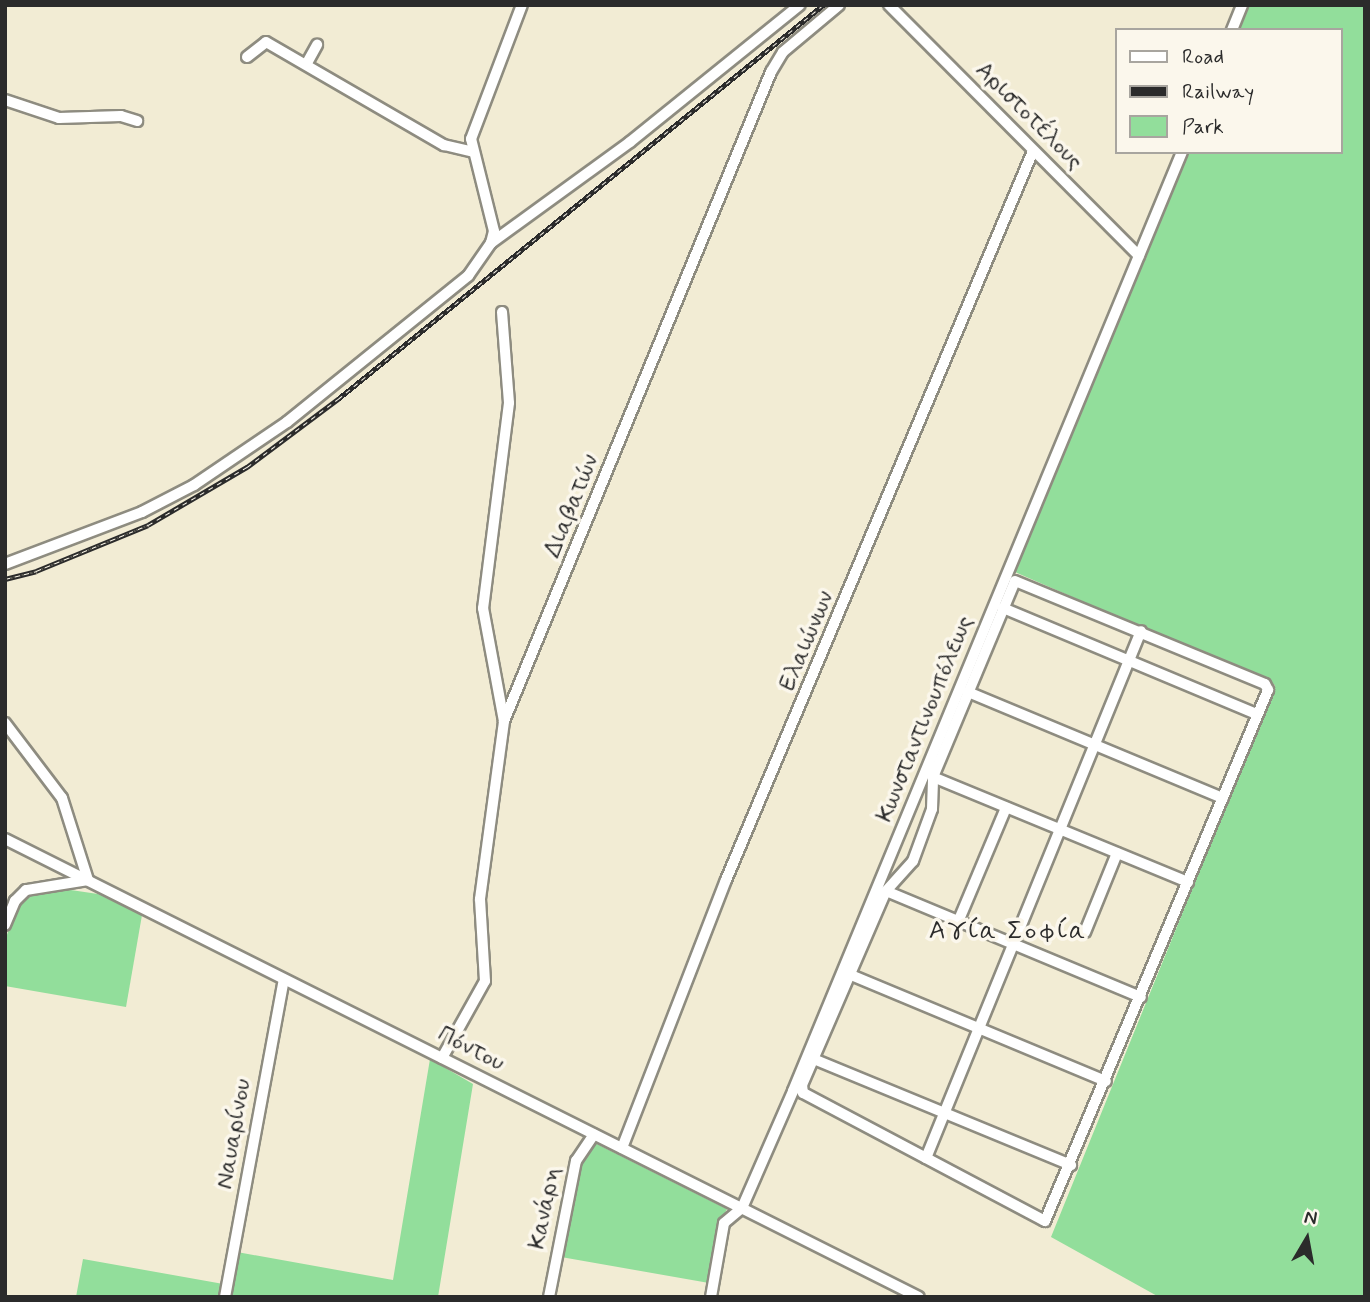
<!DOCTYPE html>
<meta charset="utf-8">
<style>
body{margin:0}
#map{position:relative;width:1370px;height:1302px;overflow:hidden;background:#f2ecd4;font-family:Mynerve,sans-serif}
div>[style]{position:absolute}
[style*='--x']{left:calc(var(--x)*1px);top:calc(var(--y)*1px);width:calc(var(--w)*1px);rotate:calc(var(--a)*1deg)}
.green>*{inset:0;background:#92de9b}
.roads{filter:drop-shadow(2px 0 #8e8c80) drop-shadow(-2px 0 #8e8c80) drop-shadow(0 2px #8e8c80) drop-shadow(0 -2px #8e8c80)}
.minor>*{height:10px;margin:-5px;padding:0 5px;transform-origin:5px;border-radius:5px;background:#fff}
.rail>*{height:4.5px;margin-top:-2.25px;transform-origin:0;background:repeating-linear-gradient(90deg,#fbf7ec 0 5px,#2b2b2b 0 10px);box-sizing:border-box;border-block:2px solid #2b2b2b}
span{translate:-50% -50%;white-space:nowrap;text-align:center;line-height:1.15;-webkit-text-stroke:7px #fbf7ec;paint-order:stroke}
.street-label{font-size:24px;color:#2b2b2b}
.neighbourhood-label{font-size:26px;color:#2b2b2b;letter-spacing:2px}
.frame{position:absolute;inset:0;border:7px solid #2b2b2b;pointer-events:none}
.legend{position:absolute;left:1115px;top:28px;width:228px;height:126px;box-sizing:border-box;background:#fbf7ec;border:2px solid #a8a59f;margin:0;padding:9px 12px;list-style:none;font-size:21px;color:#2b2b2b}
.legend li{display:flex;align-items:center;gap:14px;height:35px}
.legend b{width:35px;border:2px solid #a8a59f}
.north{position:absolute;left:1272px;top:1204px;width:70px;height:70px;-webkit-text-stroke:5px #fbf7ec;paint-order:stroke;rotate:10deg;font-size:19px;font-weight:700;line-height:28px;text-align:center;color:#2b2b2b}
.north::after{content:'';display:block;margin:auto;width:24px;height:32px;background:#2b2b2b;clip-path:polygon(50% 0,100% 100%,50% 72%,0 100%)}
</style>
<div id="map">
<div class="green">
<div style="clip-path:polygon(1244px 5px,1365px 5px,1365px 1297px,1159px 1297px,1051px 1237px,1275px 685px,1015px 572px,1185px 152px,1340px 152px,1340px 30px,1234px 30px)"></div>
<div style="clip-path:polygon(64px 889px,98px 894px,142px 915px,126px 1007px,5px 986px,5px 941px,17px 904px,38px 892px)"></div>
<div style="clip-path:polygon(430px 1059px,473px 1084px,438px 1297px,76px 1297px,83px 1259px,229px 1285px,237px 1252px,393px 1280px)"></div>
<div style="clip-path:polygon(593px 1142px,727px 1209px,719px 1225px,709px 1283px,561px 1257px,580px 1162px)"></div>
</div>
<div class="roads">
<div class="minor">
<div style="--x:889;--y:5;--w:354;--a:45.1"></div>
<div style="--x:1232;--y:30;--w:27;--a:-68"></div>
<div style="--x:247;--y:57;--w:24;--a:-38"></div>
<div style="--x:266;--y:42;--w:206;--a:30.1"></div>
<div style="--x:444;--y:145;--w:28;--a:13"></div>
<div style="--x:307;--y:63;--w:21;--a:-61"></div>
<div style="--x:5;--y:100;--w:57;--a:18.4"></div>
<div style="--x:59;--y:118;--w:62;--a:-1.8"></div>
<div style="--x:121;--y:116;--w:17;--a:17"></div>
<div style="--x:491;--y:243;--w:172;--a:-36"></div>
<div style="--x:630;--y:142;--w:218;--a:-38.9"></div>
<div style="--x:502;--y:312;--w:91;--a:85.6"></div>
<div style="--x:509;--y:403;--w:207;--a:97.2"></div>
<div style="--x:483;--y:608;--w:115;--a:79.5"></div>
<div style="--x:5;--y:564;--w:147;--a:-20.8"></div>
<div style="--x:142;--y:512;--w:59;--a:-27.4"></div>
<div style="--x:194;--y:485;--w:112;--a:-34.1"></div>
<div style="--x:287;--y:422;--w:233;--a:-38.9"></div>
<div style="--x:468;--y:276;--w:40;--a:-55.1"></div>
<div style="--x:491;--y:243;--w:12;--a:-76"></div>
<div style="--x:494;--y:231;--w:95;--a:-104"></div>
<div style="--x:471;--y:139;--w:143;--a:-69.2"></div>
<div style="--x:1015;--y:581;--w:270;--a:22.4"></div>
<div style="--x:1265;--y:684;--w:7;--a:63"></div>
<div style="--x:1268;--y:690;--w:576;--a:112.78"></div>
<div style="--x:1045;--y:1221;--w:274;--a:-152.1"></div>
<div style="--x:803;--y:1093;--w:8;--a:-97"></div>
<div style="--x:802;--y:1085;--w:211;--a:-66.6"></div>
<div style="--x:886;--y:891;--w:40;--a:-48"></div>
<div style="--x:913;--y:861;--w:55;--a:-69.9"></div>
<div style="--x:932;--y:809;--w:32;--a:-88"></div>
<div style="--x:933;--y:777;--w:212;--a:-67.3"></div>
<div style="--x:1003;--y:608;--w:275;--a:22.7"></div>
<div style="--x:968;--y:692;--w:276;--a:22.6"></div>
<div style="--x:5;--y:723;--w:94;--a:52.8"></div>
<div style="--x:62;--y:798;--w:86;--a:72.4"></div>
<div style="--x:88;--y:880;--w:63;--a:170.8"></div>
<div style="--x:26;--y:890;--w:16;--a:135"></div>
<div style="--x:15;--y:901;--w:26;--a:113"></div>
<div style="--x:933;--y:777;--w:276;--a:22.4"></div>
<div style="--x:5;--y:839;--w:1022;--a:26.62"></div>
<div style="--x:886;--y:891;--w:276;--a:22.6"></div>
<div style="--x:958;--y:922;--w:124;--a:-67.2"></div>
<div style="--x:1085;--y:932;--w:85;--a:-67.9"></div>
<div style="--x:851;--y:975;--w:276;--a:22.6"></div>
<div style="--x:442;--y:1058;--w:88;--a:-60.8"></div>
<div style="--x:485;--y:981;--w:82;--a:-93.5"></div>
<div style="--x:480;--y:899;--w:180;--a:-82.3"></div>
<div style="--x:504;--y:721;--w:702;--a:-67.64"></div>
<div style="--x:771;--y:72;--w:23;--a:-59"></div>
<div style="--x:783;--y:52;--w:73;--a:-40"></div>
<div style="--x:816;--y:1060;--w:276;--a:22.4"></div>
<div style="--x:622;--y:1148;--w:287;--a:-68.8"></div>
<div style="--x:726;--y:880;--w:791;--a:-67.16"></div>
<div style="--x:926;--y:1158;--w:569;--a:-67.81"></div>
<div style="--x:225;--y:1297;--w:323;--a:-79.5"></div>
<div style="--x:549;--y:1297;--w:139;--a:-78.8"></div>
<div style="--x:576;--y:1161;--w:32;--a:-56"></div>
<div style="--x:711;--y:1297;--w:75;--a:-80"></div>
<div style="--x:724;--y:1223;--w:23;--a:-40"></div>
<div style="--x:742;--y:1208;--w:128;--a:-66.4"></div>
<div style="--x:793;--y:1091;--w:1016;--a:-67.5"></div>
</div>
</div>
<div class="rail">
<div style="--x:5;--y:579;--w:32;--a:-14"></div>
<div style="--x:36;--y:571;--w:121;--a:-22.3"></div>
<div style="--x:148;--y:525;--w:115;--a:-30.4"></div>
<div style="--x:247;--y:467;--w:114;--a:-36.8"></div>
<div style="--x:338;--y:399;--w:625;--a:-39.09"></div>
</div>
<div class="street-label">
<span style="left:1029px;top:116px;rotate:45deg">Αριστοτέλους</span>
<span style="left:572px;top:506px;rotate:-68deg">Διαβατών</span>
<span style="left:807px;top:641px;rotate:-67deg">Ελαιώνων</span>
<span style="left:925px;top:719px;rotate:-68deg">Κωνσταντινουπόλεως</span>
<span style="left:471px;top:1049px;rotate:27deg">Πόντου</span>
<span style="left:234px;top:1134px;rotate:-80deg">Ναυαρίνου</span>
<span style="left:545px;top:1208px;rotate:-79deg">Κανάρη</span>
</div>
<div class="neighbourhood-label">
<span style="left:1008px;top:932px">Αγία Σοφία</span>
</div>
<div class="frame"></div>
<ul class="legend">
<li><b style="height:9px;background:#fff"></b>Road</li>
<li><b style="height:9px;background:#2b2b2b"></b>Railway</li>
<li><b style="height:19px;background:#92de9b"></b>Park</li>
</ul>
<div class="north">N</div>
</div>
